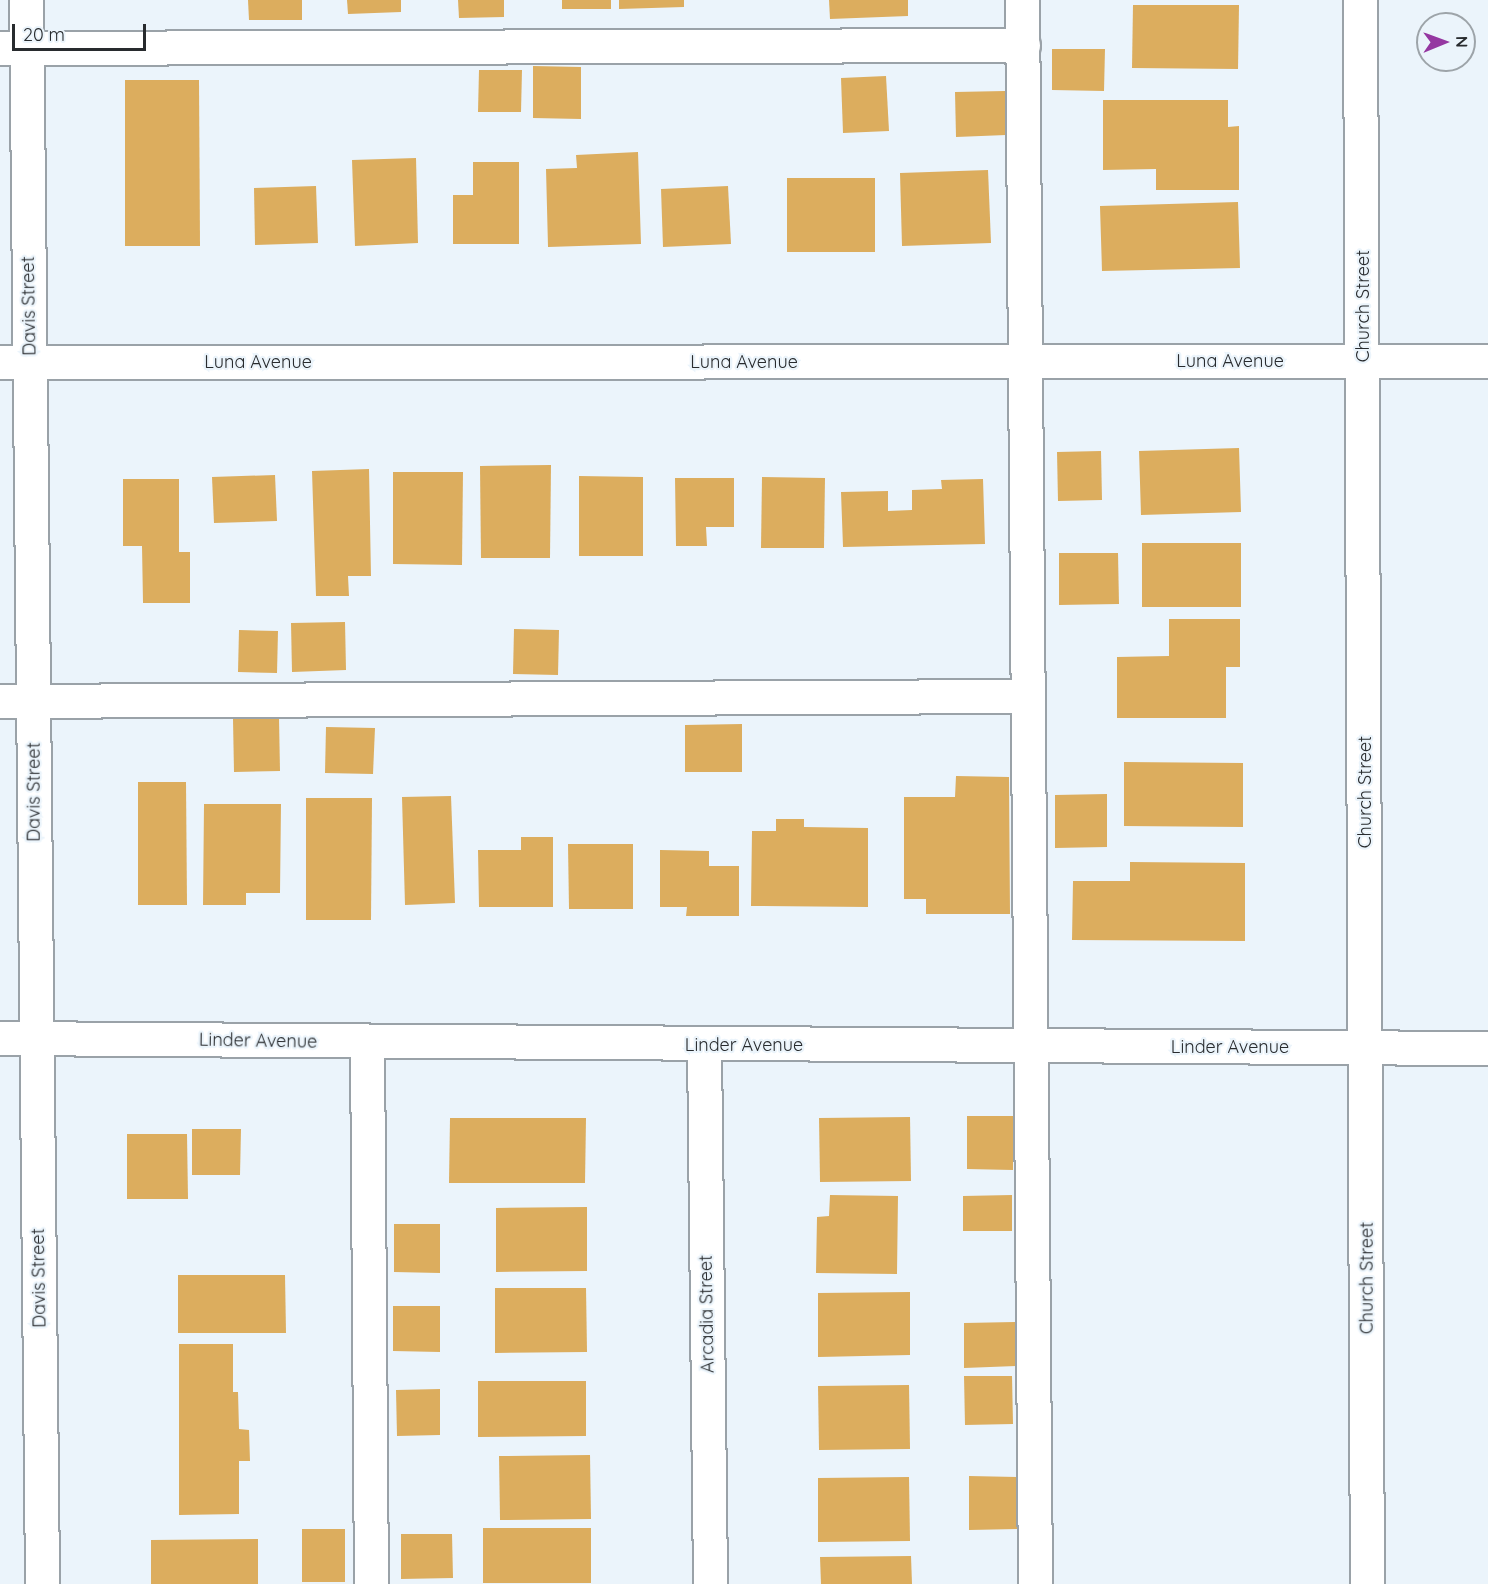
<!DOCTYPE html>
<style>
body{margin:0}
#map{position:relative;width:1488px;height:1584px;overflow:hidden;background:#ebf4fb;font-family:Quicksand,sans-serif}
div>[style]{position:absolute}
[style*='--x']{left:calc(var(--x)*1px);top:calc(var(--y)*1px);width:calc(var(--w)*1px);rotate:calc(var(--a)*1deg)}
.building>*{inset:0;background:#dcad5e}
.roads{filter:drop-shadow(2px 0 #9aa2a8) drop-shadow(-2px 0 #9aa2a8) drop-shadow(0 2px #9aa2a8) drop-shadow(0 -2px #9aa2a8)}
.minor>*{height:33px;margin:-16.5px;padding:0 16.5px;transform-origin:16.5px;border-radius:16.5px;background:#fff}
span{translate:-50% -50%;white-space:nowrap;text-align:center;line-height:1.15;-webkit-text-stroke:4.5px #ebf4fb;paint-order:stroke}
.street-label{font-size:18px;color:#282b2e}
.north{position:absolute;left:1416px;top:12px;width:60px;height:60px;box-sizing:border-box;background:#ebf4fb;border:2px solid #9da4a9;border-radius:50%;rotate:89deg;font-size:16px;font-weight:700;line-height:24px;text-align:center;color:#282b2e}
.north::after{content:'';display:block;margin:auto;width:21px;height:27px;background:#9537a1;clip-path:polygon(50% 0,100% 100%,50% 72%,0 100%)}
.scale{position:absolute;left:12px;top:24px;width:134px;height:27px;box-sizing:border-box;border:3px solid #282b2e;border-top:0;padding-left:8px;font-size:18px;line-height:21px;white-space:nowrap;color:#282b2e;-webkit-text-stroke:4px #ebf4fb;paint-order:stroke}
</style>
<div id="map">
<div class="building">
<div style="clip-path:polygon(248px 0,302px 0,302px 20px,249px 20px)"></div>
<div style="clip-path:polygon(347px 0,401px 0,401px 12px,348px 14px)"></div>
<div style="clip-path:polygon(458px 0,504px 0,504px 17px,459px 18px)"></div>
<div style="clip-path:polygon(562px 0,611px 0,611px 9px,562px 9px)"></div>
<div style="clip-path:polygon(619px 0,684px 0,684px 7px,619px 9px)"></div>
<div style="clip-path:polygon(829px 0,908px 0,908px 16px,830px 19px)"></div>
<div style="clip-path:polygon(1133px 5px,1239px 5px,1238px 69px,1132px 68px)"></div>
<div style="clip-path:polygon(1052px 49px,1105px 49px,1104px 91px,1052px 90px)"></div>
<div style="clip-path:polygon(533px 66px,581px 67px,581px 119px,533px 118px)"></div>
<div style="clip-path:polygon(479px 70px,522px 70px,521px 112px,478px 112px)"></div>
<div style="clip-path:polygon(886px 76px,889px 131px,843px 133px,841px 78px)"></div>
<div style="clip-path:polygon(125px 80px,199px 80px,200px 246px,125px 246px)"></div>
<div style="clip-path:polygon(1005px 91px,1006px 135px,956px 137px,955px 92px)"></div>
<div style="clip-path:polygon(1103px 100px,1228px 100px,1228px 127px,1239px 126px,1239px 190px,1156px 190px,1156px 169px,1103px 170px)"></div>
<div style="clip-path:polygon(638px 152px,641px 244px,548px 247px,546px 169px,577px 168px,576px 155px)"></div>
<div style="clip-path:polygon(416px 158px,418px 243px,355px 246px,352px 160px)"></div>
<div style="clip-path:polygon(473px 162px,519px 162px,519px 244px,453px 244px,453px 195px,473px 195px)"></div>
<div style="clip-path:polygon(988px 170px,991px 243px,902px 246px,900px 173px)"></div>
<div style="clip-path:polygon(787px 178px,875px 178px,875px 252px,787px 252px)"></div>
<div style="clip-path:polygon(316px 186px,318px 243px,255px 245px,254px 188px)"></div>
<div style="clip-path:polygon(728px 186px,731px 244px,663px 247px,661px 189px)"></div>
<div style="clip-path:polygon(1238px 202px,1240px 268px,1102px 271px,1100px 206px)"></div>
<div style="clip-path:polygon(1239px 448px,1241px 512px,1141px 515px,1139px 451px)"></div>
<div style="clip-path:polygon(1101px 451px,1102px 500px,1058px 501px,1057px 452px)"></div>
<div style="clip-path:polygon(551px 465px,550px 558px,481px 558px,480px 466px)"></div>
<div style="clip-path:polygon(369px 469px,371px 576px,348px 576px,349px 596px,316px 596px,312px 471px)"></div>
<div style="clip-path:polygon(393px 472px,463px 472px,462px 565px,393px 564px)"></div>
<div style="clip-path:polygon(275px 475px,277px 521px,214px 523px,212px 477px)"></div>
<div style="clip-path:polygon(579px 476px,643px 477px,643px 556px,579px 556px)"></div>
<div style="clip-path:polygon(762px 477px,825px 478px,824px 548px,761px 548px)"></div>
<div style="clip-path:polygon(675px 478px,734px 478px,734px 527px,706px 527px,707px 546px,676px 546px)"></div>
<div style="clip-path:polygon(123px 479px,179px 479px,179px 552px,190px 552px,190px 603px,143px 603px,142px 546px,123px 546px)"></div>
<div style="clip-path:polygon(983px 479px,985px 544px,843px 547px,841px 492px,888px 491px,888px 511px,912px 510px,912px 490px,942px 489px,941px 480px)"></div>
<div style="clip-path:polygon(1142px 543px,1241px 543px,1241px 607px,1142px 607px)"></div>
<div style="clip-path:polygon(1059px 553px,1118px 553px,1119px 604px,1059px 605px)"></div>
<div style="clip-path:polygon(1169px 619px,1240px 619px,1240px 667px,1226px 667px,1226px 718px,1117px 718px,1117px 657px,1169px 656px)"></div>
<div style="clip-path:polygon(345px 622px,346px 670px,292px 672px,291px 623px)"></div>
<div style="clip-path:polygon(514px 629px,559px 630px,558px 675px,513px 674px)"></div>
<div style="clip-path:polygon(239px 630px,278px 631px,277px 673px,238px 672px)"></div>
<div style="clip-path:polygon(279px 718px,280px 771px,234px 772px,233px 719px)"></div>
<div style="clip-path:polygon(742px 724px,742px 772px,685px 772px,685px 725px)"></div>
<div style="clip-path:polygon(326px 727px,375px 728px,373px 774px,325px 773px)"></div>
<div style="clip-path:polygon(1124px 762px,1243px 763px,1243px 827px,1124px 826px)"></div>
<div style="clip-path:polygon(956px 776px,1009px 777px,1010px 914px,926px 914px,926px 899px,904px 899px,904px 797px,955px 797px)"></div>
<div style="clip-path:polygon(138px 782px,186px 782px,187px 905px,138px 905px)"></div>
<div style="clip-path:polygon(1107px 794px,1107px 847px,1055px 848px,1055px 795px)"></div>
<div style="clip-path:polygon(451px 796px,455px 903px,405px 905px,402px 797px)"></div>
<div style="clip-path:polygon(306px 798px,372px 798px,371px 920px,306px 920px)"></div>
<div style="clip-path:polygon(204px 804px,281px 804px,280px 893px,246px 893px,246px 905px,203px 905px)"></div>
<div style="clip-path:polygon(776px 819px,804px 819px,804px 827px,868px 828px,868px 907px,751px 906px,752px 831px,776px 831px)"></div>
<div style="clip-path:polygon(521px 837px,553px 837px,553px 907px,479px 907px,478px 850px,521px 850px)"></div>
<div style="clip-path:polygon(568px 844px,633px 844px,633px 909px,569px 909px)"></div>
<div style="clip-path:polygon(660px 850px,709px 851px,709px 866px,739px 866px,739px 916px,686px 916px,687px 907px,660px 907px)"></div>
<div style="clip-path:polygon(1130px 862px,1245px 863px,1245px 941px,1072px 940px,1073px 881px,1130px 881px)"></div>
<div style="clip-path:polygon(967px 1116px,1013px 1116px,1013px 1170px,967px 1169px)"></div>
<div style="clip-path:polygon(910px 1117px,911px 1181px,820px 1182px,819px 1118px)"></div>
<div style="clip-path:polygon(450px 1118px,586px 1118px,585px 1183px,449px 1183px)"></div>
<div style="clip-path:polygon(192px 1129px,241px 1129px,240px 1175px,192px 1175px)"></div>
<div style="clip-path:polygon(127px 1134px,187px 1134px,188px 1199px,127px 1199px)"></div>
<div style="clip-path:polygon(830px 1195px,898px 1196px,897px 1274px,816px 1273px,817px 1217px,829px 1216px)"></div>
<div style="clip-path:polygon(1012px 1195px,1012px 1231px,963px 1231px,963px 1196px)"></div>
<div style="clip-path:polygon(587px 1207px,587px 1271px,496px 1272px,496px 1208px)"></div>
<div style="clip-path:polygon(394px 1224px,440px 1224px,440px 1273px,394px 1272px)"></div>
<div style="clip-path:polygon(178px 1275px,285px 1275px,286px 1333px,178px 1333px)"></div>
<div style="clip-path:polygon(495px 1288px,586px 1288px,587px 1352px,495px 1353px)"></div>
<div style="clip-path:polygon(910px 1292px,910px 1355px,818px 1357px,818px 1293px)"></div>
<div style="clip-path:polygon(393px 1306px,440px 1306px,440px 1352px,393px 1351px)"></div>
<div style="clip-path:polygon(1015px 1322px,1016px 1366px,964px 1368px,964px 1323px)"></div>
<div style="clip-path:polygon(179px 1344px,233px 1344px,233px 1392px,238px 1392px,239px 1429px,249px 1430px,250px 1461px,239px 1461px,239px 1514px,179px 1515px)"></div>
<div style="clip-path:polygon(964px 1376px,1012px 1376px,1013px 1424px,965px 1425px)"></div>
<div style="clip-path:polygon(478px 1381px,586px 1381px,586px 1436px,478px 1437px)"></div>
<div style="clip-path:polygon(909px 1385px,910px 1449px,819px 1450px,818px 1386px)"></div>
<div style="clip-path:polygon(440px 1389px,440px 1435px,397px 1436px,396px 1390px)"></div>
<div style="clip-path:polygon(590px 1455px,591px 1519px,500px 1520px,499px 1456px)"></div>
<div style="clip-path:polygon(969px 1476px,1017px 1477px,1017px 1529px,969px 1530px)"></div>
<div style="clip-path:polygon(909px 1477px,910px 1541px,818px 1542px,818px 1478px)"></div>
<div style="clip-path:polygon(483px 1528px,591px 1528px,591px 1583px,483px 1583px)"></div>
<div style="clip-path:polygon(302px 1529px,345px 1529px,345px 1582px,302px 1582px)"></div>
<div style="clip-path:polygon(401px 1534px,452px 1534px,453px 1578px,401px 1579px)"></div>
<div style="clip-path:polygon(258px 1539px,258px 1584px,151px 1584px,151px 1540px)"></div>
<div style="clip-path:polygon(911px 1556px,912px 1584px,821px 1584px,820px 1557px)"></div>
</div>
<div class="roads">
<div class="minor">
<div style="--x:26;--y:0;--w:1584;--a:89.42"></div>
<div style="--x:1022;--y:0;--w:1584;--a:89.53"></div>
<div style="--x:1360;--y:0;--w:1584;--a:89.75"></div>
<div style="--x:0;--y:48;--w:1023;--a:-0.17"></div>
<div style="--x:0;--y:362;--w:1488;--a:-0.04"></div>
<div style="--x:0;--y:701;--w:1028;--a:-0.28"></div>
<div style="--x:0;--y:1038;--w:1488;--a:0.39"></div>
<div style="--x:367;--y:1042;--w:542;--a:89.58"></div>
<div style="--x:704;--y:1045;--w:539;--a:89.36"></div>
</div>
</div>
<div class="street-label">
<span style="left:29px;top:306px;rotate:-91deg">Davis Street</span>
<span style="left:1363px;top:306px;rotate:-90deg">Church Street</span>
<span style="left:1230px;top:361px">Luna Avenue</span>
<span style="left:258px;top:362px">Luna Avenue</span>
<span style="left:744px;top:362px">Luna Avenue</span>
<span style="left:34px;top:792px;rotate:-90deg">Davis Street</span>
<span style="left:1365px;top:792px;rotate:-90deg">Church Street</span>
<span style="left:258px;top:1041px;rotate:1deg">Linder Avenue</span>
<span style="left:744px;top:1045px">Linder Avenue</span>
<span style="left:1230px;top:1047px">Linder Avenue</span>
<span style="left:39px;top:1278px;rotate:-91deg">Davis Street</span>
<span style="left:1367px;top:1278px;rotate:-90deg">Church Street</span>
<span style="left:707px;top:1314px;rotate:-91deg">Arcadia Street</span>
</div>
<div class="north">N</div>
<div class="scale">20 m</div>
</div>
